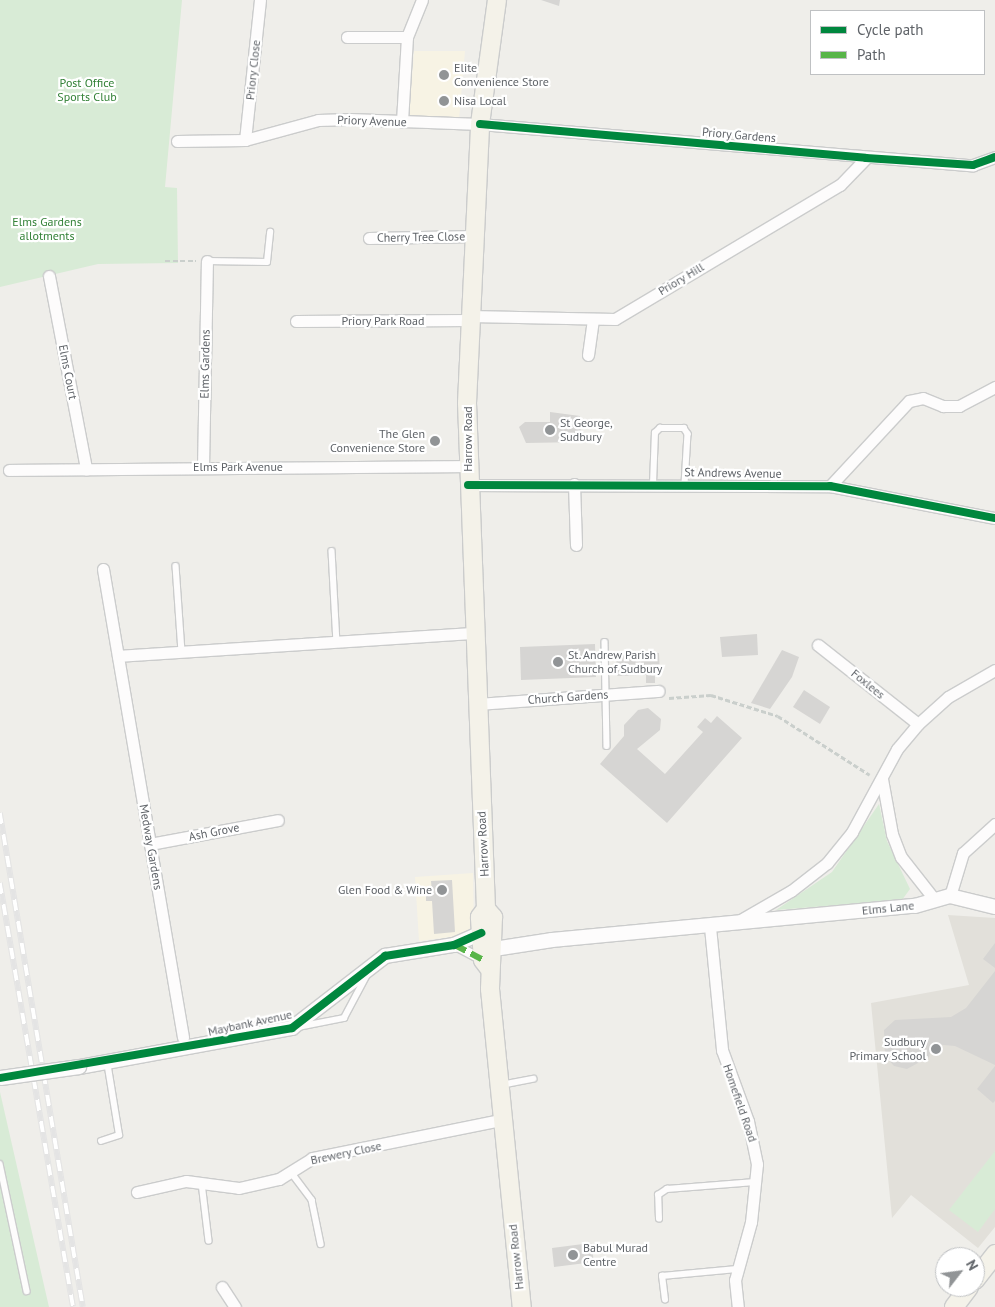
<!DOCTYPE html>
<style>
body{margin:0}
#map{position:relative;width:995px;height:1307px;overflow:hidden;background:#efeeea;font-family:"PT Sans",sans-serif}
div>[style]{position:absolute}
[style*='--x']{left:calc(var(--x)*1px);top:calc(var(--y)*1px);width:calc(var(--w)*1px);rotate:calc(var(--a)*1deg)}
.commercial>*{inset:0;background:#f7f3e4}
.education>*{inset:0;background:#e2e0da}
.green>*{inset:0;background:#d8ebd6}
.building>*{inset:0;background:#d6d5d3}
.path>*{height:2.5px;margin-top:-1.25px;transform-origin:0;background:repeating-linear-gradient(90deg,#cacfcc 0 5px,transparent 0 7.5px)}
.roads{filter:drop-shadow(1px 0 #cbcccc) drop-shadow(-1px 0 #cbcccc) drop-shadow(0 1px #cbcccc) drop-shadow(0 -1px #cbcccc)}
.service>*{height:5.5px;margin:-2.75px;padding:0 2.75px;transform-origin:2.75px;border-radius:2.75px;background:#fdfcfc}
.pedestrian>*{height:9px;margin:-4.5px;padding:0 4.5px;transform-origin:4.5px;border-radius:4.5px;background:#fdfcfc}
.minor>*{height:11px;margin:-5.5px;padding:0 5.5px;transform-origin:5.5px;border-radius:5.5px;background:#fdfcfc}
.tertiary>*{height:14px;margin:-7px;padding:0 7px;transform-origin:7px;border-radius:7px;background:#fdfcfc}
.primary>*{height:18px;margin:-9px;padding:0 9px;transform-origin:9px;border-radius:9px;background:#f4f2e9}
.rail>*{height:5.5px;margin-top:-2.75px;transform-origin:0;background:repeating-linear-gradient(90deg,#fff 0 11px,#e4e4e4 0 22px);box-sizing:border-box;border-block:1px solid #e4e4e4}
.bridges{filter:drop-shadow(1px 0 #cbcccc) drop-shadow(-1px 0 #cbcccc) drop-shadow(0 1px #cbcccc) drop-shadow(0 -1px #cbcccc)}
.tertiary-bridge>*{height:14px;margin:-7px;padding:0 7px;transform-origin:7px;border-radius:7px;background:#fdfcfc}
.quiet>*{height:6px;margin-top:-3px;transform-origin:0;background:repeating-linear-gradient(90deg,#58b549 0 12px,transparent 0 18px)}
.cycleway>*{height:8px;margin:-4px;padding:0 4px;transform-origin:4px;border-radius:4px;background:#00873e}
.dots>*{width:14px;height:14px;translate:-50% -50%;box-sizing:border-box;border:2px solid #fff;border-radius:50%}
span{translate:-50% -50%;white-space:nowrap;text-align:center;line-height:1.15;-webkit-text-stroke:4.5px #fff;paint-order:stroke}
.poi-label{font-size:12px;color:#5f6368}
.left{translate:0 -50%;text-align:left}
.right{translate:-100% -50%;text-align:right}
.street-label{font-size:12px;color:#5f6368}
.park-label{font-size:12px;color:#348238}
.legend{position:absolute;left:810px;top:10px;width:175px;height:65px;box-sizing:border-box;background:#fff;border:1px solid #bfc1c3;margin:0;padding:6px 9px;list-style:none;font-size:15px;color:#5f6368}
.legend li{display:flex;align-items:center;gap:10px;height:25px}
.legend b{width:25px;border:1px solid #bfc1c3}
.north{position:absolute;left:935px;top:1247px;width:50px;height:50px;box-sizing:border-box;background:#fff;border:1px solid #bfc1c3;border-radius:50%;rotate:60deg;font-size:14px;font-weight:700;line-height:20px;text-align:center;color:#5f6368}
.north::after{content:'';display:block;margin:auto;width:18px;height:22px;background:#919496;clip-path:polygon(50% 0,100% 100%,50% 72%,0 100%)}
</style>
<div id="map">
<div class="commercial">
<div style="clip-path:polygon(414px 51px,465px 51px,459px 120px,409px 118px)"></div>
<div style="clip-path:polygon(473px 873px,474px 926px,458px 936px,419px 941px,415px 877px)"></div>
</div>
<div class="education">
<div style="clip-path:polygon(948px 915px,995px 918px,995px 1227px,978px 1248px,911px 1195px,892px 1218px,871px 1003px,969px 985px)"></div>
</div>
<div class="green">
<div style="clip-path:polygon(0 0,182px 0,165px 187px,177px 188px,178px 263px,98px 264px,0 287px)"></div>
<div style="clip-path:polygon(879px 804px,887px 841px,910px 889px,902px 900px,776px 910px,832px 872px)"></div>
<div style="clip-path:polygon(0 1092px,46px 1294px,49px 1307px,0 1307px)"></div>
<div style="clip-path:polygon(995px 1151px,995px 1209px,978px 1232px,949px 1210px)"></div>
</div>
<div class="building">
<div style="clip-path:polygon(541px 0,560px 0,559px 6px)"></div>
<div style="clip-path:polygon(550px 412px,580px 416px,581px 442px,526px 443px,519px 427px,525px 422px,550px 422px)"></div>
<div style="clip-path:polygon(757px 634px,758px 655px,722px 657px,720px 637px)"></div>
<div style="clip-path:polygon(595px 644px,596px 677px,521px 680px,520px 647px)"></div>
<div style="clip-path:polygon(782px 650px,799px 657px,792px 677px,770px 709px,751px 703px)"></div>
<div style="clip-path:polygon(659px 653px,660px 675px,655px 676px,655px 683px,646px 683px,646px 675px,617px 676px,616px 655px)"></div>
<div style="clip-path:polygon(804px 690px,830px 707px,820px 724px,793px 707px)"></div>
<div style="clip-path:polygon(648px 708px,661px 719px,660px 730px,637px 749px,665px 774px,703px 732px,697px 727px,705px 718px,711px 723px,717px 716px,742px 738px,667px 823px,600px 764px,624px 736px,624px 725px,638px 710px)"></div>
<div style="clip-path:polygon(452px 880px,455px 932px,434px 934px,432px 901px,426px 901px,426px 893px,432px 893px,431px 881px)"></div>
<div style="clip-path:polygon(995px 943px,995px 968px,983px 959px)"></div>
<div style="clip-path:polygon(995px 971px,995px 1065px,955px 1046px,932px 1044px,929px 1057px,907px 1069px,894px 1066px,885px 1056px,884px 1030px,895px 1020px,951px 1017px,966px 1008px)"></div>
<div style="clip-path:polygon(995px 1066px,995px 1101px,993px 1103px,977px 1089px)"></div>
<div style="clip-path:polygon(591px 1243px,594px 1262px,554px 1267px,552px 1248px)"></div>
</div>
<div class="path">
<div style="--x:165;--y:261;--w:31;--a:0"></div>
<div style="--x:669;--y:698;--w:42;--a:-4.1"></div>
<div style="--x:711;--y:695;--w:70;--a:17.4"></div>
<div style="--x:778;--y:716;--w:109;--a:32.7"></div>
</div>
<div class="roads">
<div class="service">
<div style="--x:207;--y:261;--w:60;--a:1"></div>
<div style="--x:267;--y:262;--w:30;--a:-84"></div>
<div style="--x:653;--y:484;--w:51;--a:-87.8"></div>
<div style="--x:655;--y:433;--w:7;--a:-45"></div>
<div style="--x:660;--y:428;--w:24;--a:0"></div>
<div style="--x:684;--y:428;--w:7;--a:56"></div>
<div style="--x:688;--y:434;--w:50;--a:93.4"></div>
<div style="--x:332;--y:551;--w:91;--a:86.9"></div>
<div style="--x:176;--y:566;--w:86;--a:86"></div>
<div style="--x:605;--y:642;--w:104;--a:88.9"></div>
<div style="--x:298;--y:1027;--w:47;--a:-11.1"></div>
<div style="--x:344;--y:1018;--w:49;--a:-61.9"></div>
<div style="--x:501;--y:1085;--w:33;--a:-11"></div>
<div style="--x:101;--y:1141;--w:19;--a:-18"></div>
<div style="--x:119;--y:1135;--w:74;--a:-99.3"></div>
<div style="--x:0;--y:1164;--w:130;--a:78"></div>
<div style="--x:291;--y:1172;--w:35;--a:53"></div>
<div style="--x:312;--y:1200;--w:45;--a:78.4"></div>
<div style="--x:202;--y:1183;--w:58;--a:83.1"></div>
<div style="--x:659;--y:1219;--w:24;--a:-92"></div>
<div style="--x:658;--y:1195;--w:11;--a:-34"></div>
<div style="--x:667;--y:1189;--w:88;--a:-4.5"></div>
<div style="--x:665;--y:1300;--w:24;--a:-97"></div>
<div style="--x:662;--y:1276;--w:75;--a:-5.3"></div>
</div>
<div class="pedestrian">
<div style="--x:455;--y:945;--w:32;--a:28"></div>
</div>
<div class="minor">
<div style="--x:347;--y:37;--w:60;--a:0"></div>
<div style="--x:407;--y:37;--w:85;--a:93.4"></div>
<div style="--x:407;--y:37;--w:40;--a:-68"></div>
<div style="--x:245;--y:140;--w:141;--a:-83.9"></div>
<div style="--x:177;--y:141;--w:68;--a:-0.8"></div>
<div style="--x:245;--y:140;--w:76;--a:-15.3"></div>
<div style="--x:318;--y:120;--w:32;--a:-2"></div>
<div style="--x:350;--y:119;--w:130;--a:2.2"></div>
<div style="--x:480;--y:124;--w:495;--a:4.8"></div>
<div style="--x:973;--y:165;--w:23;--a:-20"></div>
<div style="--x:369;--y:238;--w:103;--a:-1.1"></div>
<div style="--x:49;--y:276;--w:197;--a:79.1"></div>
<div style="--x:470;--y:316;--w:145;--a:1.2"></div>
<div style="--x:615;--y:319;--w:262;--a:-30.8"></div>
<div style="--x:840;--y:185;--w:37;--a:-46"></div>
<div style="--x:296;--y:321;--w:174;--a:-0.3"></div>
<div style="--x:588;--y:355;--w:36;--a:-82"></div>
<div style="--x:203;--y:467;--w:206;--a:-88.9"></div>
<div style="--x:9;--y:470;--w:459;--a:-0.5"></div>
<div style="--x:574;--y:484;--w:61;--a:88.1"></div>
<div style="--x:468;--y:485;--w:362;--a:0.2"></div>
<div style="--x:830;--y:486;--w:168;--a:11"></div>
<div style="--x:830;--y:486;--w:116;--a:-47.1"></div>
<div style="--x:909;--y:401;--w:14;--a:-12"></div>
<div style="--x:923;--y:398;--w:22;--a:22"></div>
<div style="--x:943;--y:406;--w:16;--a:0"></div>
<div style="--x:959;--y:406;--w:41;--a:-27.8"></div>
<div style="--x:103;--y:569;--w:475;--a:80.3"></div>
<div style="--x:818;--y:645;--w:127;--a:38.3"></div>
<div style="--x:118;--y:656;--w:357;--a:-3.7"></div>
<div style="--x:476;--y:704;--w:183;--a:-4.1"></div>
<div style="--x:882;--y:779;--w:56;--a:79.7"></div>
<div style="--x:892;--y:834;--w:25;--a:69"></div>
<div style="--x:901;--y:857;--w:53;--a:51.8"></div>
<div style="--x:150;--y:844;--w:130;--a:-10.6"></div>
<div style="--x:950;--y:896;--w:45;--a:-73.2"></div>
<div style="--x:963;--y:853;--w:43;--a:-42.2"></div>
<div style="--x:737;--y:922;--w:62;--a:-29.9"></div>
<div style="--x:791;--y:891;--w:46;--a:-37.9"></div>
<div style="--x:827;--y:863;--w:40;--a:-51"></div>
<div style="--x:852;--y:832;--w:94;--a:-61.5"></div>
<div style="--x:897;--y:749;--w:33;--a:-50"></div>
<div style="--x:918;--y:724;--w:40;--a:-42"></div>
<div style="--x:948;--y:697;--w:54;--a:-29.9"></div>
<div style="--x:710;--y:927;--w:124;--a:84.4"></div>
<div style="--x:722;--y:1050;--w:76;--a:69.9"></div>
<div style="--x:748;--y:1121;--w:44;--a:78.2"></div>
<div style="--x:757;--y:1164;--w:58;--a:95.9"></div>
<div style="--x:751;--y:1222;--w:60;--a:105.4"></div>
<div style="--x:735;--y:1280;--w:27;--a:84"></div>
<div style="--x:137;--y:1192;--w:50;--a:-12.7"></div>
<div style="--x:186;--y:1181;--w:53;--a:7.5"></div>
<div style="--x:239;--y:1188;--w:41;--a:-12.7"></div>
<div style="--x:279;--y:1179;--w:39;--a:-32"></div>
<div style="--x:312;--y:1158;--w:193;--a:-11.4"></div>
<div style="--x:222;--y:1287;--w:24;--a:57"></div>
</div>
<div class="tertiary">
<div style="--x:494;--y:949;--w:59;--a:-8.8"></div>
<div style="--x:552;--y:940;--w:365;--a:-5.4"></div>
<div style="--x:915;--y:906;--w:36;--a:-16"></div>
<div style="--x:950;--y:896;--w:46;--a:13.7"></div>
<div style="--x:79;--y:1067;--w:217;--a:-10.4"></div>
<div style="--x:292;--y:1028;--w:118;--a:-37.7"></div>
<div style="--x:385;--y:956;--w:70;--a:-9.1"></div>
<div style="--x:454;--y:945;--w:30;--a:-24"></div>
</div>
<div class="primary">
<div style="--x:486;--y:909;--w:11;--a:49"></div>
<div style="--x:493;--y:917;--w:72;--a:92.4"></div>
<div style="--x:490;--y:989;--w:320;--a:84.3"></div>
<div style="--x:489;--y:968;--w:10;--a:-127"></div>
<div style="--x:483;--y:960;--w:27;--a:-94"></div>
<div style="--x:481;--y:933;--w:16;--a:-94"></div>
<div style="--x:480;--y:917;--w:10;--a:-53"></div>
<div style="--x:486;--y:909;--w:506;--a:-92.15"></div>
<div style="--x:467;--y:403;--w:279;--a:-87.3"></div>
<div style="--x:480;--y:124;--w:125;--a:-82.2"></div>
<div style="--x:975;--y:1280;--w:33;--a:-52"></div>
<div style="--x:954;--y:1307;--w:25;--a:-53"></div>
</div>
</div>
<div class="rail">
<div style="--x:0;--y:813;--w:501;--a:80.46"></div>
<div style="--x:0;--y:883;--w:430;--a:80.2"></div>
</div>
<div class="bridges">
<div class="tertiary-bridge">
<div style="--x:1;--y:1078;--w:79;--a:-8"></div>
</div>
</div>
<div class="quiet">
<div style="--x:455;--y:945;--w:32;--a:28"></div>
</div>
<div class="cycleway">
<div style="--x:480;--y:124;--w:387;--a:5"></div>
<div style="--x:866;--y:158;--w:107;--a:3.7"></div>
<div style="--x:973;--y:165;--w:23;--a:-20"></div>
<div style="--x:468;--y:485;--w:362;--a:0.2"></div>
<div style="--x:830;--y:486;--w:168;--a:11"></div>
<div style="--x:0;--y:1078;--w:296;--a:-9.7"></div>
<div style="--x:292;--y:1028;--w:118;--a:-37.7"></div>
<div style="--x:385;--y:956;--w:70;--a:-9.1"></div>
<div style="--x:454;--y:945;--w:30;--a:-24"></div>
</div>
<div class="dots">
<div style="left:444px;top:75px;background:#919496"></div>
<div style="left:444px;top:101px;background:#919496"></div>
<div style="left:550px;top:430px;background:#919496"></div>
<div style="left:435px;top:441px;background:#919496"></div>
<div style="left:558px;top:662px;background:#919496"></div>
<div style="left:442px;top:890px;background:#919496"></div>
<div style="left:936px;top:1049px;background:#919496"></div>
<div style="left:573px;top:1255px;background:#919496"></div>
</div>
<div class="poi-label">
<span class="left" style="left:454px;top:75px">Elite<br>Convenience Store</span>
<span class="left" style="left:454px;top:101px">Nisa Local</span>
<span class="left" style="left:560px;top:430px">St George,<br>Sudbury</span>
<span class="right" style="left:425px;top:441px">The Glen<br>Convenience Store</span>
<span class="left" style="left:568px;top:662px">St. Andrew Parish<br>Church of Sudbury</span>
<span class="right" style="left:432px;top:890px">Glen Food &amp; Wine</span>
<span class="right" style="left:926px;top:1049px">Sudbury<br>Primary School</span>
<span class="left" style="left:583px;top:1255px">Babul Murad<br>Centre</span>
</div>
<div class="street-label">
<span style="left:253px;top:70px;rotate:-84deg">Priory Close</span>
<span style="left:372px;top:121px;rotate:2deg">Priory Avenue</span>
<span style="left:739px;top:135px;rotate:5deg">Priory Gardens</span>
<span style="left:421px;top:237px;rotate:-1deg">Cherry Tree Close</span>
<span style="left:681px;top:279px;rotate:-31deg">Priory Hill</span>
<span style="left:383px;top:321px">Priory Park Road</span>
<span style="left:205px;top:364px;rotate:-89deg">Elms Gardens</span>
<span style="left:68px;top:372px;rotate:79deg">Elms Court</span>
<span style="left:468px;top:439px;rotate:-90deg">Harrow Road</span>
<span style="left:238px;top:467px">Elms Park Avenue</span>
<span style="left:733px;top:473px;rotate:1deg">St Andrews Avenue</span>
<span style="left:868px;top:684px;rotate:39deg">Foxlees</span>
<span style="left:568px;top:697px;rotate:-4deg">Church Gardens</span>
<span style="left:214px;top:832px;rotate:-11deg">Ash Grove</span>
<span style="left:483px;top:844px;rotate:-93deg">Harrow Road</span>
<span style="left:151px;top:847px;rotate:80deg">Medway Gardens</span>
<span style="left:888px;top:908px;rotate:-6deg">Elms Lane</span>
<span style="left:250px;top:1023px;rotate:-12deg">Maybank Avenue</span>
<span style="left:740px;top:1103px;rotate:71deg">Homefield Road</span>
<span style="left:346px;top:1153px;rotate:-12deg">Brewery Close</span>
<span style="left:516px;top:1257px;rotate:-96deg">Harrow Road</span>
</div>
<div class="park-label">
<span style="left:87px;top:90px">Post Office<br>Sports Club</span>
<span style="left:47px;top:229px">Elms Gardens<br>allotments</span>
</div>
<ul class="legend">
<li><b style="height:6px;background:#00873e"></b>Cycle path</li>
<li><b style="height:6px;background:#58b549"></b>Path</li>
</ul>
<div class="north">N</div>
</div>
